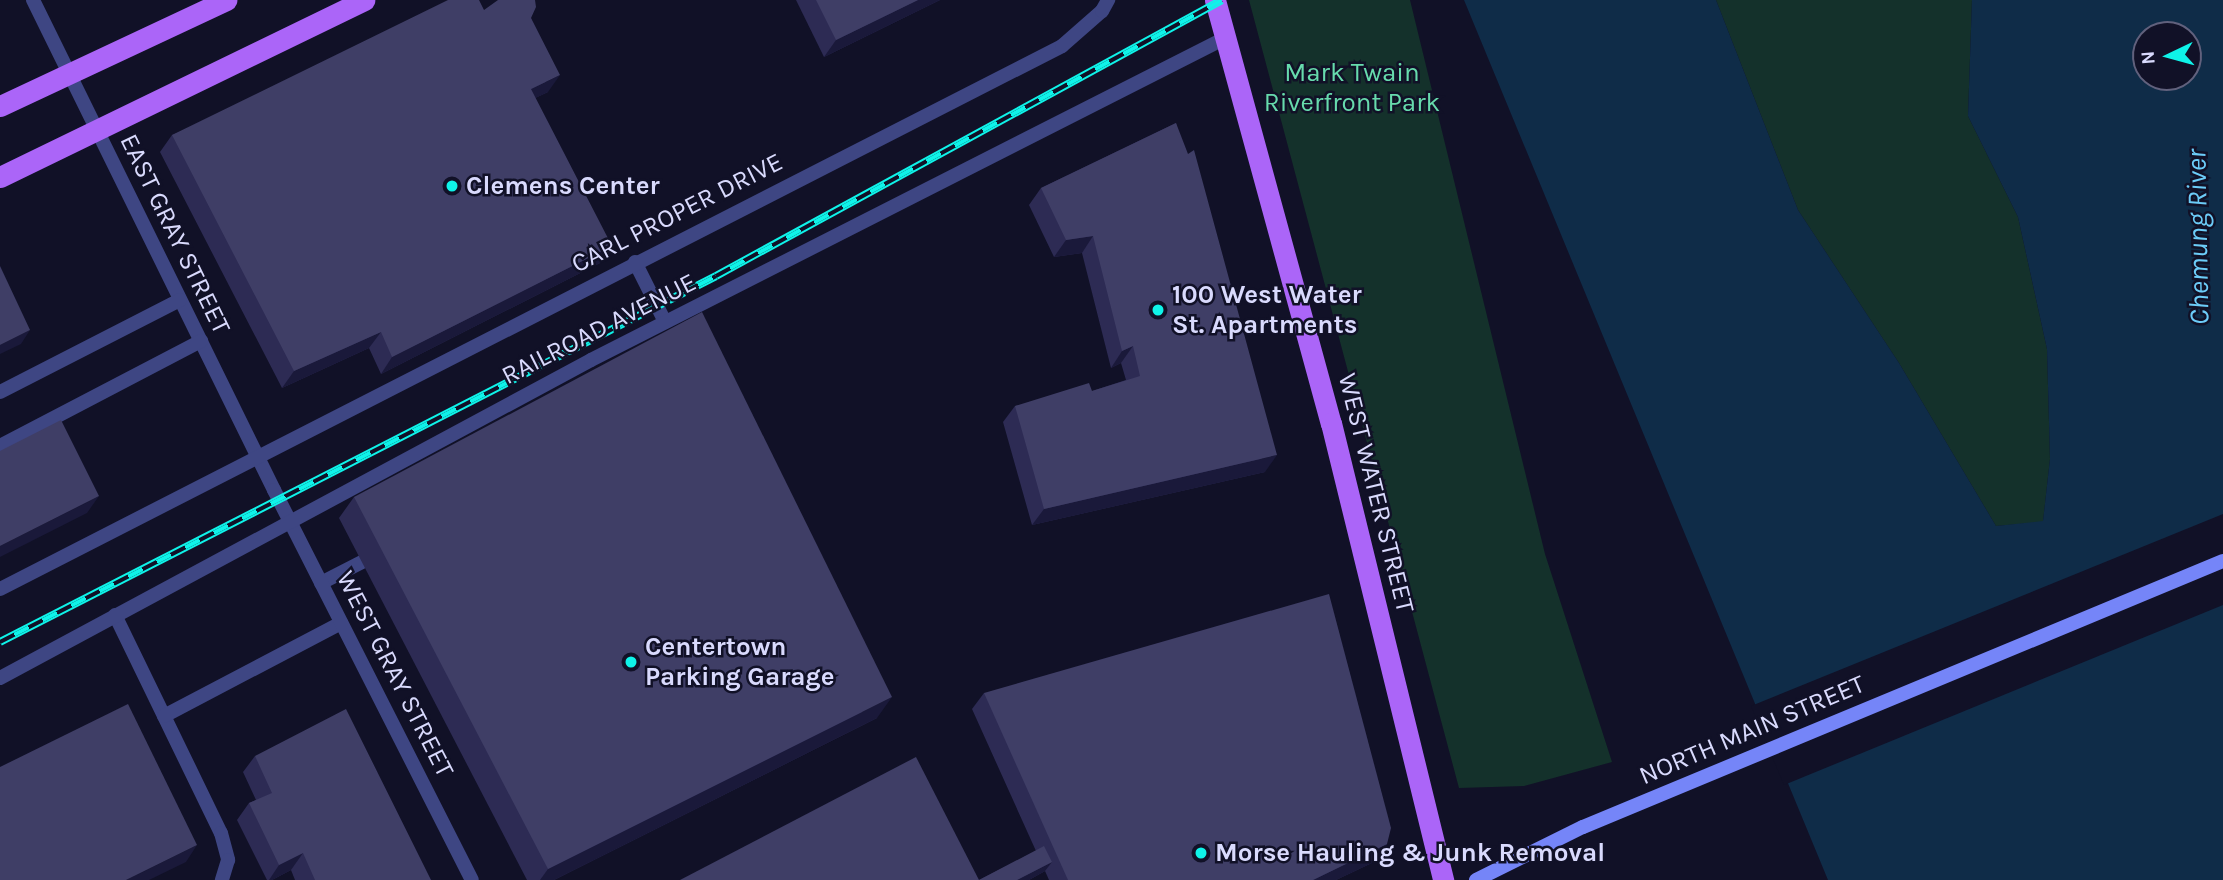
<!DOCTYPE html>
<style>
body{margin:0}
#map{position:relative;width:2223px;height:880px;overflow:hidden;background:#111127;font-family:Karla,sans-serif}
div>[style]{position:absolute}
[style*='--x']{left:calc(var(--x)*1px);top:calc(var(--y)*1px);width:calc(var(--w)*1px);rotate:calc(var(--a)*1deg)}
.green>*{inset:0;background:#14312b}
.water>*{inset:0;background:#0f2c48}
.pier>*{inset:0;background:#111127}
.lane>*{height:14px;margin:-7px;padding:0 7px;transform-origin:7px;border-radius:7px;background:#3e4683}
.street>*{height:14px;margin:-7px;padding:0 7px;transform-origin:7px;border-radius:7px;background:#3e4683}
.secondary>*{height:14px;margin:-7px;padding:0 7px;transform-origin:7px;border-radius:7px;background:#7585f8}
.primary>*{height:21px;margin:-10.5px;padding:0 10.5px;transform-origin:10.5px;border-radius:10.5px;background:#ab65f8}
.rail>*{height:8px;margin-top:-4px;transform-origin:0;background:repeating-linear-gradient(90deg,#111127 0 16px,#0ff3e9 0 32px);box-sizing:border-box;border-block:2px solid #0ff3e9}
.wall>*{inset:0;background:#2d2b54}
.shaded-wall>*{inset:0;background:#1a193a}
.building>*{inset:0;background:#3f3e66}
.dots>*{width:19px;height:19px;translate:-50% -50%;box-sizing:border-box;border:4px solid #111127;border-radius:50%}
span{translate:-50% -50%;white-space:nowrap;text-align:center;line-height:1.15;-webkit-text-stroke:5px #111127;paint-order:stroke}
.park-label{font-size:26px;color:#67dbad}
.poi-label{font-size:26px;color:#d9dafd;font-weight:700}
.left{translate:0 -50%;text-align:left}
.street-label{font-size:26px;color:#d9dafd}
.water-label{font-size:28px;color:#6cccf8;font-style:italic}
.north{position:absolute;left:2132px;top:21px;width:70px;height:70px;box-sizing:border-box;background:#111127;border:2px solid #61617d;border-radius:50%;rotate:265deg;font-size:19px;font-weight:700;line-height:28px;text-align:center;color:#d9dafd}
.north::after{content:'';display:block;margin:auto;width:24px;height:32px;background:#0ff3e9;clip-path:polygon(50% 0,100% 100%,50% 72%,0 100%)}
</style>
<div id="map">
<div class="green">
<div style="clip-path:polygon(1249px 0,1410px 0,1545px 554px,1612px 762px,1524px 786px,1459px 788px)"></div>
<div style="clip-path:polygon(1716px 0,1972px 0,1968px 116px,2018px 217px,2047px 349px,2050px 459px,2043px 522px,1996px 526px,1899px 363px,1798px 210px)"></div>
</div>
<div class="water">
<div style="clip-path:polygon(evenodd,1464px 0,1716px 0,1798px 210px,1899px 363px,1996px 526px,2043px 521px,2050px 459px,2047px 349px,2018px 217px,1968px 116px,1972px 0,2223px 0,2223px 880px,1828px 880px,1464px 0,2146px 35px,2188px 35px,2188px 77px,2146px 77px,2146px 35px)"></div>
</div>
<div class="pier">
<div style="clip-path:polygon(2223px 514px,2223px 605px,1784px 785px,1751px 706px)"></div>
</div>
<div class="lane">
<div style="--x:321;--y:583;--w:46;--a:-27.1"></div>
<div style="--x:115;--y:615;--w:242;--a:64.1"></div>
<div style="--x:221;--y:833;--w:28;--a:75"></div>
<div style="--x:228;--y:860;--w:21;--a:107"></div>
<div style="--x:164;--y:716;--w:200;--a:-27.7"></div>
</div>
<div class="street">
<div style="--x:33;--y:0;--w:546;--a:63.81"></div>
<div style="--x:274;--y:490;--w:437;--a:63.1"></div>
<div style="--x:635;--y:262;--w:67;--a:63.4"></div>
<div style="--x:0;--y:392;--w:202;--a:-27.1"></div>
<div style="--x:0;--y:446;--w:227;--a:-27.6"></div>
<div style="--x:0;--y:589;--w:1193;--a:-27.08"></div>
<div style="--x:1062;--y:46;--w:53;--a:-41.2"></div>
<div style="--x:1102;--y:11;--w:13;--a:-61"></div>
<div style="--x:0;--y:678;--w:671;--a:-28.28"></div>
<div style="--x:591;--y:360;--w:713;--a:-26.92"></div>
</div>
<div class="secondary">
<div style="--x:1476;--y:880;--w:119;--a:-26.4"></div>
<div style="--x:1583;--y:827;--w:693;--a:-22.57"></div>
</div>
<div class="primary">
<div style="--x:1215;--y:0;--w:439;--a:74.7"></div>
<div style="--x:1331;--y:423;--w:471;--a:76.2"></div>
<div style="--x:0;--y:106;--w:250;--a:-25.1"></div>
<div style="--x:0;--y:177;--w:405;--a:-25.9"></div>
</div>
<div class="rail">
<div style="--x:0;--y:642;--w:804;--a:-27.07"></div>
<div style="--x:716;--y:276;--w:576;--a:-28.61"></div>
</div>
<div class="wall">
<div style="clip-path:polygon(796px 0,940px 0,824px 57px)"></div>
<div style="clip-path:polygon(484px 10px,531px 18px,548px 92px,535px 98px,600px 263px,381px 374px,369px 348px,282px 388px,160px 152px,172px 135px)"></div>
<div style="clip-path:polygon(1176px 123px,1265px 472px,1032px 525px,1003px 422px,1015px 406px,1092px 391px,1126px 380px,1121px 363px,1111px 368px,1082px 253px,1054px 257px,1029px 205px,1041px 188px)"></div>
<div style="clip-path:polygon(354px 497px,877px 718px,554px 880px,527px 880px,339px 518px)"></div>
<div style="clip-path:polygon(984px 693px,1387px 844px,1376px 861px,1336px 880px,1049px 880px,1045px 871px,1029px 880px,979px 880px,1036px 851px,972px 709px)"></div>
<div style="clip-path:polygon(255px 756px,431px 880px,295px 880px,291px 870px,272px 880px,267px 880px,237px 820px,249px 803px,256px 800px,243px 772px)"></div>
</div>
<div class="shaded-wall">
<div style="clip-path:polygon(918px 0,940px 0,824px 57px,836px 40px)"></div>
<div style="clip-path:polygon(560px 75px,548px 92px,519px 106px,531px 89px)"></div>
<div style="clip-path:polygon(1093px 236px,1082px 253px,1054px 257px,1066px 240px)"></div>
<div style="clip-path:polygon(612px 246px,600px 263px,381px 374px,392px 357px)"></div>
<div style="clip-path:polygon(30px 330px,21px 344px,0 354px,0 345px)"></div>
<div style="clip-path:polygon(381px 332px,369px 348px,282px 388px,294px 371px)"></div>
<div style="clip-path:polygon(1133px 346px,1121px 363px,1111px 368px,1122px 351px)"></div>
<div style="clip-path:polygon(1277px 455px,1265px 472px,1032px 525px,1044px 509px)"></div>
<div style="clip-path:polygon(99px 496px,87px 513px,0 557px,0 546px)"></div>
<div style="clip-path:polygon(892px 697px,877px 718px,554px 880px,540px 880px,548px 869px)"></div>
<div style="clip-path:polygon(1387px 844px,1376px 861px,1336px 880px,1313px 880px)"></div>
<div style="clip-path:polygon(197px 845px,186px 862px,149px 880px,126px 880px)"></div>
<div style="clip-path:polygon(303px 853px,291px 870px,272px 880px,269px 880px,279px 865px)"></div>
<div style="clip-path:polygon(1052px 862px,1045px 871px,1029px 880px,1017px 880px)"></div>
</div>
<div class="building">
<div style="clip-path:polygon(448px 0,479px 0,484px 10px,498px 0,535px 0,536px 7px,531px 18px,560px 75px,531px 89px,612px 246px,392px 357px,381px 332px,294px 371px,172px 135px)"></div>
<div style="clip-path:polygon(816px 0,918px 0,836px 40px)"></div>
<div style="clip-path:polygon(1176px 123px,1188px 154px,1194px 150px,1277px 455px,1044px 509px,1015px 406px,1089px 383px,1092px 391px,1140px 376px,1133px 346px,1122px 351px,1093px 236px,1066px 240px,1041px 188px)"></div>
<div style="clip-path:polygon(0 266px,30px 330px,0 345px)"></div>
<div style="clip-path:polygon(702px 312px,892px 697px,548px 869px,354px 497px)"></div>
<div style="clip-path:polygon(61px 420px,99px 496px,0 546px,0 451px)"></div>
<div style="clip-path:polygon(1329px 594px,1391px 828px,1387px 844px,1313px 880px,1068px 880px,984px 693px)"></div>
<div style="clip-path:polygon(128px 704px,197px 845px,126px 880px,0 880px,0 767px)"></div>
<div style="clip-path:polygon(346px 709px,431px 880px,315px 880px,303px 853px,279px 865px,249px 803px,272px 793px,255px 756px)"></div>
<div style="clip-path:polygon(916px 757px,979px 880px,680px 880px)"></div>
<div style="clip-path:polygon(1044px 846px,1052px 862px,1017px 880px,979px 880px)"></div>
</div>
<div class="dots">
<div style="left:452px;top:186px;background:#0ff3e9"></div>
<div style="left:1158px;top:310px;background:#0ff3e9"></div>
<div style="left:631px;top:662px;background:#0ff3e9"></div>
<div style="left:1201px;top:853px;background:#0ff3e9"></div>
</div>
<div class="park-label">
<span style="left:1352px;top:88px">Mark Twain<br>Riverfront Park</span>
</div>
<div class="poi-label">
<span class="left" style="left:466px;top:186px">Clemens Center</span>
<span class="left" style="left:1172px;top:310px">100 West Water<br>St. Apartments</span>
<span class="left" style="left:645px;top:662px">Centertown<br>Parking Garage</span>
<span class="left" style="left:1215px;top:853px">Morse Hauling &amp; Junk Removal</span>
</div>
<div class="street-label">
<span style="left:677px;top:213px;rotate:-27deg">CARL PROPER DRIVE</span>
<span style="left:175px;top:234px;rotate:64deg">EAST GRAY STREET</span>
<span style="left:599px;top:329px;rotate:-27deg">RAILROAD AVENUE</span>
<span style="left:1376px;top:493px;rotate:76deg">WEST WATER STREET</span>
<span style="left:395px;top:674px;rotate:63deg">WEST GRAY STREET</span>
<span style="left:1752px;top:730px;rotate:-23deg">NORTH MAIN STREET</span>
</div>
<div class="water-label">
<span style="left:2198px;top:237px;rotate:-91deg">Chemung River</span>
</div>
<div class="north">N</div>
</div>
